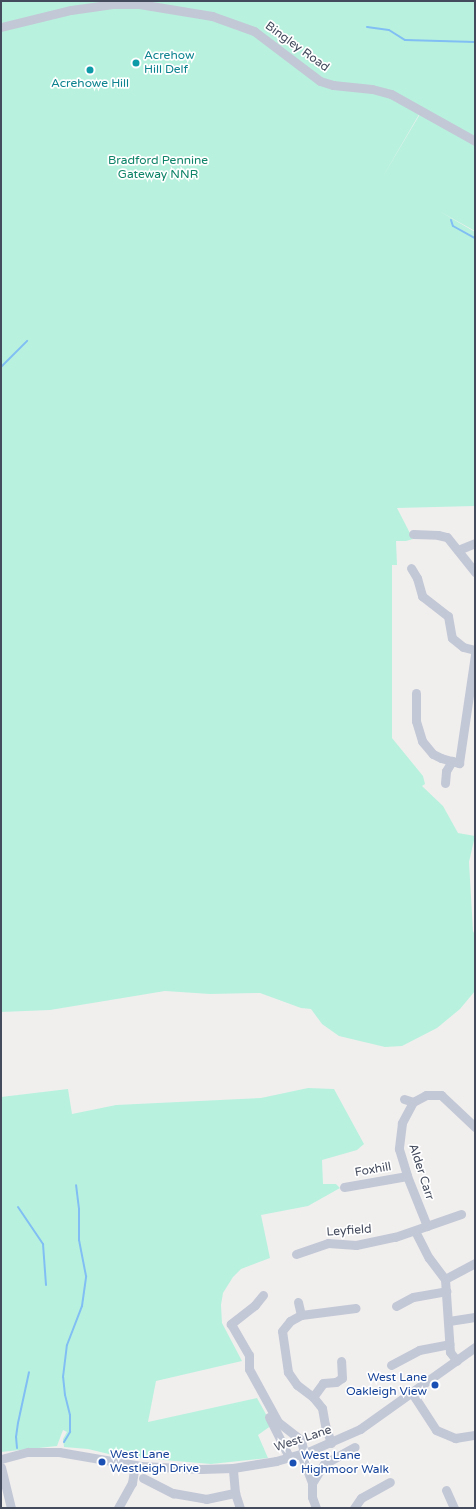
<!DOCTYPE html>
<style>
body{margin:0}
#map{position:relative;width:476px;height:1509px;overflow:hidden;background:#f1eeee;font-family:"Varela Round",sans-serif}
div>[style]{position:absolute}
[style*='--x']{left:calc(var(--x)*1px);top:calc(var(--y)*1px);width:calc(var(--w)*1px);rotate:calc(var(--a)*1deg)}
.green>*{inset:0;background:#b8f2de}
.stream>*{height:2px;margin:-1px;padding:0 1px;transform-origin:1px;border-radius:1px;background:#81bef3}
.minor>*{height:9px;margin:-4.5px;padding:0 4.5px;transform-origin:4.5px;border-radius:4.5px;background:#c3c8d6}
.dots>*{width:11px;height:11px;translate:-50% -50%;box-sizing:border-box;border:2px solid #fff;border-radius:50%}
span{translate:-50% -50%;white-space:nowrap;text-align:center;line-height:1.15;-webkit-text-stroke:3.5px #fff;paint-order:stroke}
.street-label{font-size:12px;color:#444b5d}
.culture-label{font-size:12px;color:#0d838f}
.left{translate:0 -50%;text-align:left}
.park-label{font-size:12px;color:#0f8468}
.transit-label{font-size:12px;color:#164399}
.right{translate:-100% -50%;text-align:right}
.frame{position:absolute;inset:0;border:2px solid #444b5d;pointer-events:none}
</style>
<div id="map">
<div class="green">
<div style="clip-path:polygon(1px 1px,475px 1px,475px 141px,421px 111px,382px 178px,420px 114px,475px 144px,475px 231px,439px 211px,475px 232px,475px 506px,397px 508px,413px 539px,406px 541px,396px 541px,397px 565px,392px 565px,392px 738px,423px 776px,425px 784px,422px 786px,443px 806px,458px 833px,475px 836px,469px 862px,473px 931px,475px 935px,475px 991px,460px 1009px,437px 1028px,402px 1046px,385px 1047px,339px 1036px,322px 1024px,311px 1009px,301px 1008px,260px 993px,210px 994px,165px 991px,50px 1010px,1px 1012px)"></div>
<div style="clip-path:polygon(308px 1088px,334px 1089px,364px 1144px,357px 1150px,322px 1160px,323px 1184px,336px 1184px,340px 1188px,308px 1206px,261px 1215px,270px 1258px,241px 1269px,233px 1277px,223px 1293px,221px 1305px,222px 1323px,242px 1361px,156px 1381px,148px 1422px,257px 1398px,272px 1425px,258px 1435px,268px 1458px,211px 1464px,117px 1456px,88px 1449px,64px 1447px,63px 1439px,67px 1432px,63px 1430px,57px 1446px,1px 1452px,1px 1097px,68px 1089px,72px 1114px,116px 1105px,261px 1098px)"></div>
</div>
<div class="stream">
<div style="--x:367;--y:27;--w:22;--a:8"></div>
<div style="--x:389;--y:30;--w:19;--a:32"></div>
<div style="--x:405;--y:40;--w:70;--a:1.6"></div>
<div style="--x:451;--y:220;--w:6;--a:72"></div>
<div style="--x:453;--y:226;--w:25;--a:29"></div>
<div style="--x:1;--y:367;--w:37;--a:-45"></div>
<div style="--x:18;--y:1207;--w:45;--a:56"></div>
<div style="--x:43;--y:1244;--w:41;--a:85.8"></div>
<div style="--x:64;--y:1442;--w:12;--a:-59"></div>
<div style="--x:70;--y:1432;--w:17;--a:-90"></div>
<div style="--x:70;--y:1415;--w:21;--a:-104"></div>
<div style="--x:65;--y:1395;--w:18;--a:-96"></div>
<div style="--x:63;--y:1377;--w:32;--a:-83"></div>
<div style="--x:67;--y:1345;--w:42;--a:-69"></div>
<div style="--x:82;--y:1306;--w:30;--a:-82"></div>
<div style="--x:86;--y:1276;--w:37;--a:-101"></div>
<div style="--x:79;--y:1240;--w:31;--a:-90"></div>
<div style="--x:79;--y:1209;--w:24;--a:-97"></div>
<div style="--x:17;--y:1448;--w:11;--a:-95"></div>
<div style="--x:16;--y:1437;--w:14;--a:-82"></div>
<div style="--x:18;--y:1423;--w:52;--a:-77.8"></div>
</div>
<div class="minor">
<div style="--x:1;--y:27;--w:72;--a:-13.7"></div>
<div style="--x:71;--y:10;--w:42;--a:-8.1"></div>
<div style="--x:113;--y:4;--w:26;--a:0"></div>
<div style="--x:139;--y:4;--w:74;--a:9.3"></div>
<div style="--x:212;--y:16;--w:45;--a:19.7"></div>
<div style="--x:254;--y:31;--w:83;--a:37.1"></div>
<div style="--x:320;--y:81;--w:14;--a:17"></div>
<div style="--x:333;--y:85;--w:39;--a:6"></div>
<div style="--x:372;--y:89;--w:20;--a:15"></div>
<div style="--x:391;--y:94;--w:96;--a:29.2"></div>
<div style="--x:413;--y:534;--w:25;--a:2"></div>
<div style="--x:438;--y:535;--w:9;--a:13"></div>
<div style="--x:447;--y:537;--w:45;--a:51.3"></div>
<div style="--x:458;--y:550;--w:18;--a:-22"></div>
<div style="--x:411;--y:568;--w:12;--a:59"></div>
<div style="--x:417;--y:578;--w:19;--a:74"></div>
<div style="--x:422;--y:596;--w:33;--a:38"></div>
<div style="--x:448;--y:616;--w:22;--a:80"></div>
<div style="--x:452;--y:638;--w:14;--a:39"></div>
<div style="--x:463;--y:647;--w:12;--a:14"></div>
<div style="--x:416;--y:693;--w:28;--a:90"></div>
<div style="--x:416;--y:721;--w:21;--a:73"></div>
<div style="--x:422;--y:741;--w:17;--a:50"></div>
<div style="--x:433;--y:754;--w:9;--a:27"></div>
<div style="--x:441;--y:758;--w:19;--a:16"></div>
<div style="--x:459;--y:763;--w:110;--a:-81.6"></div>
<div style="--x:445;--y:783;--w:12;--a:-85"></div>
<div style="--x:446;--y:771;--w:12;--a:-59"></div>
<div style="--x:404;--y:1099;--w:9;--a:18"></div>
<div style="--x:413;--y:1102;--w:15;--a:-28"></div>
<div style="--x:426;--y:1095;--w:15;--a:0"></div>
<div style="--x:441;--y:1095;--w:47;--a:43.3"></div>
<div style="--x:413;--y:1102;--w:24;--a:118"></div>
<div style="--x:402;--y:1123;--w:26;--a:97"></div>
<div style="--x:399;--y:1149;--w:28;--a:73"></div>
<div style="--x:407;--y:1176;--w:54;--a:68.2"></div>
<div style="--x:344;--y:1187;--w:64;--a:-9.9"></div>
<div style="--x:415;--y:1231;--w:30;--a:63"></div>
<div style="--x:429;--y:1258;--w:26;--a:53"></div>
<div style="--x:445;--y:1279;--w:73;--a:86.1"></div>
<div style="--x:450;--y:1352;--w:11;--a:52"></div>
<div style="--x:296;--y:1254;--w:34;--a:-19"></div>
<div style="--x:328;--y:1243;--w:28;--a:4"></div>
<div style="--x:356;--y:1245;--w:40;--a:-12"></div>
<div style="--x:395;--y:1237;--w:70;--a:-19.2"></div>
<div style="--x:445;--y:1279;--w:34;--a:-28"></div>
<div style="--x:263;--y:1295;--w:13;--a:129"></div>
<div style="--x:255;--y:1305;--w:31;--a:142"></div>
<div style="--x:231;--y:1324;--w:36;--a:60"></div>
<div style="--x:249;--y:1355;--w:14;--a:90"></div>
<div style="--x:249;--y:1369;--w:60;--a:61.3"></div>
<div style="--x:278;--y:1422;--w:29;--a:38"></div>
<div style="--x:301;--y:1440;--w:13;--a:77"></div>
<div style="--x:298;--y:1302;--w:13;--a:77"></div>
<div style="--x:396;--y:1306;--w:19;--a:-28"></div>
<div style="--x:413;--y:1297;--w:34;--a:-10"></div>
<div style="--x:449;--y:1321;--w:26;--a:-9"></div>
<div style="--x:391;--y:1365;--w:32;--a:-28"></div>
<div style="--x:419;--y:1350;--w:31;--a:-11"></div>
<div style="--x:412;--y:1393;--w:44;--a:57"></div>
<div style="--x:436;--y:1430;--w:21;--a:23"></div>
<div style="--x:455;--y:1438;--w:20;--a:-9"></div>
<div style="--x:313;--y:1397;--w:17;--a:-54"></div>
<div style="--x:323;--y:1383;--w:13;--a:-4"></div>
<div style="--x:336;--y:1382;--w:7;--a:-34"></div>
<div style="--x:342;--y:1378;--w:17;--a:-93"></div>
<div style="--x:269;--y:1417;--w:45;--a:63.4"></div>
<div style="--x:331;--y:1443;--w:19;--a:-108"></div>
<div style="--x:325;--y:1425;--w:17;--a:-100"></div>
<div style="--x:322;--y:1408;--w:14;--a:-129"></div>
<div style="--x:313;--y:1397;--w:20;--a:-143"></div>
<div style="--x:297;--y:1385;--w:16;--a:-125"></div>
<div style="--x:288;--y:1372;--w:41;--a:-98.3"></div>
<div style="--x:282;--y:1331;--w:13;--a:-51"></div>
<div style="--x:290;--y:1321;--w:13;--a:-29"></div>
<div style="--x:301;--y:1315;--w:55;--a:-7.3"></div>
<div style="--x:301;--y:1454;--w:31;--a:69"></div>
<div style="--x:312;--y:1483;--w:14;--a:90"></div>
<div style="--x:312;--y:1497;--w:12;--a:70"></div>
<div style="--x:1;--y:1459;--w:28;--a:-15"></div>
<div style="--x:28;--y:1452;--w:31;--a:0"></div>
<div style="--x:59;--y:1452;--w:83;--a:9.7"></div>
<div style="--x:141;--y:1466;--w:60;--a:2.9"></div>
<div style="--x:201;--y:1469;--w:32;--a:-2"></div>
<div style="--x:233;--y:1468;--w:44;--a:-9.2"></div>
<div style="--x:276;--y:1461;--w:35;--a:-16"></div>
<div style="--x:310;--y:1451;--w:55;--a:-23.7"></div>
<div style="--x:360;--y:1429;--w:141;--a:-35.5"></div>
<div style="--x:1;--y:1467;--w:42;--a:76.3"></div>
<div style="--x:143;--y:1478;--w:34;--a:27"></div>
<div style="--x:173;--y:1493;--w:34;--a:10"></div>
<div style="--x:206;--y:1499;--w:30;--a:-12"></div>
<div style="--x:235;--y:1493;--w:25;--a:-95"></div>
<div style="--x:312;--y:1483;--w:22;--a:-58"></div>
<div style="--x:324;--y:1464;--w:35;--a:-29"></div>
<div style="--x:446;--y:1490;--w:20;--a:66"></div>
<div style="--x:235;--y:1493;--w:16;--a:72"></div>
<div style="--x:118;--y:1508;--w:29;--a:-61"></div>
<div style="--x:132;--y:1483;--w:18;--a:-81"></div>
<div style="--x:354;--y:1508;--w:12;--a:-55"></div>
<div style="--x:361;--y:1498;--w:33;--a:-29"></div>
</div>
<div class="dots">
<div style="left:136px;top:63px;background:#0f9aa8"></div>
<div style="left:90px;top:70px;background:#0f9aa8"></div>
<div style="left:435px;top:1385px;background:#1a4fb4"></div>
<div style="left:102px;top:1462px;background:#1a4fb4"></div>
<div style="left:293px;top:1463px;background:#1a4fb4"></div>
</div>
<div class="street-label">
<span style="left:297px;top:47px;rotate:36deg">Bingley Road</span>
<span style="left:373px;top:1170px;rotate:-10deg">Foxhill</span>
<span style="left:421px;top:1172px;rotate:72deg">Alder Carr</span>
<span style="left:349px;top:1231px;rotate:-4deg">Leyfield</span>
<span style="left:303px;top:1439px;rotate:-18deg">West Lane</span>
</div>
<div class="culture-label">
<span class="left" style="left:144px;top:63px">Acrehow<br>Hill Delf</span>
<span style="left:90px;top:84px">Acrehowe Hill</span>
</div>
<div class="park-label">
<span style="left:158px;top:168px">Bradford Pennine<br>Gateway NNR</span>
</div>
<div class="transit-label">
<span class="right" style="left:427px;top:1385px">West Lane<br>Oakleigh View</span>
<span class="left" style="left:110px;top:1462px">West Lane<br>Westleigh Drive</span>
<span class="left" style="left:301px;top:1463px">West Lane<br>Highmoor Walk</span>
</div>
<div class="frame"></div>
</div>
